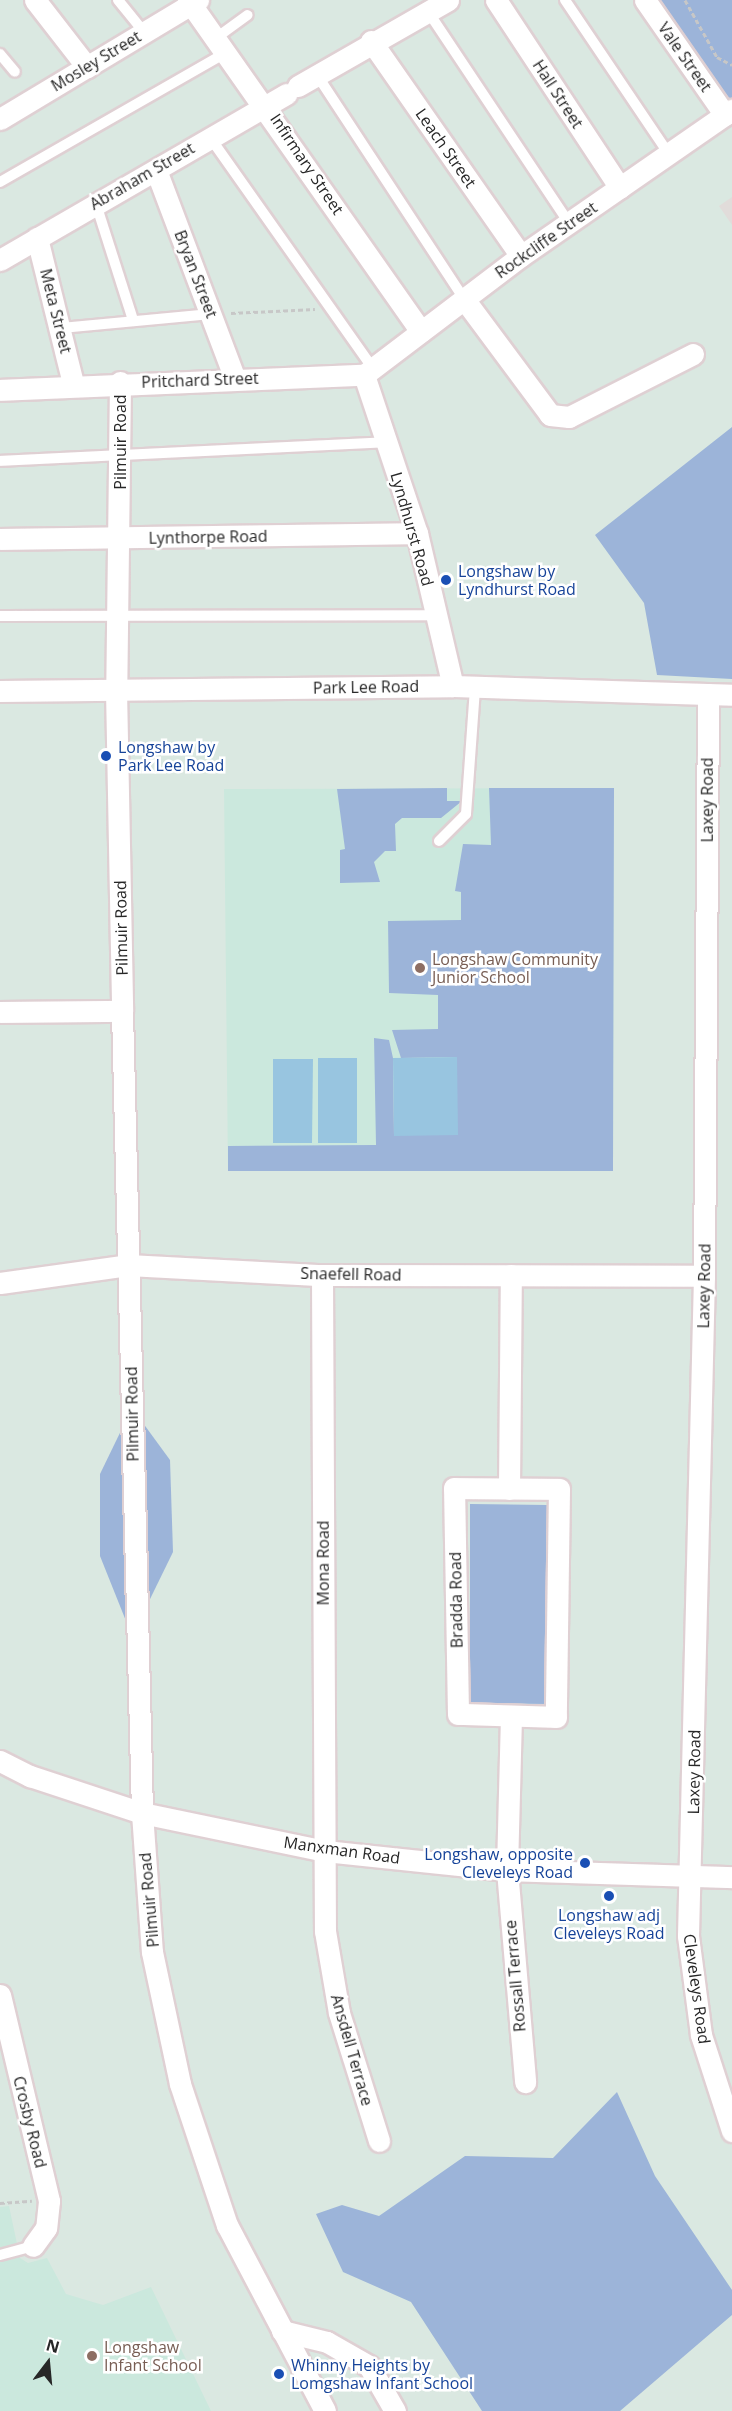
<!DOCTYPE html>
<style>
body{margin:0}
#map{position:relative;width:732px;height:2411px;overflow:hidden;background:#dae8e1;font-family:"Open Sans",sans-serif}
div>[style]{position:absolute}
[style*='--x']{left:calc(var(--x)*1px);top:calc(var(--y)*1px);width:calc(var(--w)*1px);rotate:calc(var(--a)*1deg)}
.industrial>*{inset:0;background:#e1dcda}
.education>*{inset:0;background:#cbe8dd}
.green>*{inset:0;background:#9cb4d9}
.pitch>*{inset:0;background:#98c5e0}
.path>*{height:3px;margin-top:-1.5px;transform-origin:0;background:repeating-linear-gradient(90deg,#c7c7c7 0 4.5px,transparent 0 7.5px)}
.roads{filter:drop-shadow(2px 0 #dfd0d3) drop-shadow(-2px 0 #dfd0d3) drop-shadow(0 2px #dfd0d3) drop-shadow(0 -2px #dfd0d3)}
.service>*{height:10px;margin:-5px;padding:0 5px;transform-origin:5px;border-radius:5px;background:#fff}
.minor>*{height:21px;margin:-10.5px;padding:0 10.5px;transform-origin:10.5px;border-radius:10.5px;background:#fff}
.dots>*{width:16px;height:16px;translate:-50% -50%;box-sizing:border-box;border:3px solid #fff;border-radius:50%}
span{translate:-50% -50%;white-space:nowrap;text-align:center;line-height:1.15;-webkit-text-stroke:5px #fff;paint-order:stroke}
.street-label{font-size:16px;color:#272727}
.transit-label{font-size:16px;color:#164399}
.left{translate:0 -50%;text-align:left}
.right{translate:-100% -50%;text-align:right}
.education-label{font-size:16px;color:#785e54}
.north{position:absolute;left:18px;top:2333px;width:60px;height:60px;-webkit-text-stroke:4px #fff;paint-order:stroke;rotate:16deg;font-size:16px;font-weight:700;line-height:24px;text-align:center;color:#272727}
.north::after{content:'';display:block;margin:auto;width:21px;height:27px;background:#272727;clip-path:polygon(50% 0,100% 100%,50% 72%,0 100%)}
</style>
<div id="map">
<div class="industrial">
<div style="clip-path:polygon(732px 197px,732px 225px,719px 206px)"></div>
</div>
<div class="education">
<div style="clip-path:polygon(614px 788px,613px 1171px,228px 1171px,224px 789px)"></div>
<div style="clip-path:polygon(9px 2206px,20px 2258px,28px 2263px,47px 2258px,66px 2294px,103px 2305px,151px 2287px,211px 2411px,0 2411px,0 2207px)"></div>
</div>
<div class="green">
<div style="clip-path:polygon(651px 0,732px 0,732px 101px,727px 105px)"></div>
<div style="clip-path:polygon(732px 427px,732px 679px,657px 675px,644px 603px,595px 535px)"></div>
<div style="clip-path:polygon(447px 788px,447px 801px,462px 801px,441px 818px,402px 818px,395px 824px,396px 851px,385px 851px,374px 862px,380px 882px,340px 883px,340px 850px,345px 849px,337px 789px)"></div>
<div style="clip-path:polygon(489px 788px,614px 788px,613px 1171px,228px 1171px,228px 1146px,376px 1145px,374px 1038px,389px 1040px,393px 1058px,394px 1136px,457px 1057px,401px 1058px,392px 1030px,438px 1029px,438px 995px,389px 993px,388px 921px,461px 920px,461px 892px,455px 891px,463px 844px,491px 845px)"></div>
<div style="clip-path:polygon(132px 1408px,170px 1460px,173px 1552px,132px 1636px,100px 1556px,100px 1474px)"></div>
<div style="clip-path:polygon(470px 1504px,547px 1505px,547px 1704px,470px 1703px)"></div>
<div style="clip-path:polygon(617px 2092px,655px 2176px,732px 2290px,732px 2315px,620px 2411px,482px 2411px,411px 2302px,343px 2272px,316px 2214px,342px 2205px,379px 2216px,465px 2156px,553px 2158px)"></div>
</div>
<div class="pitch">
<div style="clip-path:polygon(457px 1057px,458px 1135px,394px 1136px,393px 1058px)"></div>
<div style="clip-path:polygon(318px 1058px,357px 1058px,357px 1143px,318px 1143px)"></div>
<div style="clip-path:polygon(273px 1059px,313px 1059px,312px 1143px,273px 1143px)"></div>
</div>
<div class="path">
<div style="--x:685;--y:0;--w:65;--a:60.7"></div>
<div style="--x:717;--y:57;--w:17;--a:28"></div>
<div style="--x:231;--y:313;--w:84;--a:-2.7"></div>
<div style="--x:0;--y:2203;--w:32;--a:-4"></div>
</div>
<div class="roads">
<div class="service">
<div style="--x:118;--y:0;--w:41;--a:50.9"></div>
<div style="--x:565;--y:0;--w:186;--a:56"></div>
<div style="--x:429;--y:13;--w:252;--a:56.3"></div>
<div style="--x:216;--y:38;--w:39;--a:-36"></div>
<div style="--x:0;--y:54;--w:23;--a:50"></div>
<div style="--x:317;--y:75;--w:268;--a:56.7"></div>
<div style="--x:209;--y:136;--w:283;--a:54.8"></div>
<div style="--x:0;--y:182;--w:262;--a:-29.8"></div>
<div style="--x:96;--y:204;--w:119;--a:72.3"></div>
<div style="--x:61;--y:328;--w:151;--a:-5.3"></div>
<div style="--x:0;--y:461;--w:386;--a:-2.8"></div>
<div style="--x:0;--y:616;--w:436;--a:-0.1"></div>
<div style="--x:439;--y:841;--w:38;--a:-45"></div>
<div style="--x:466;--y:814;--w:127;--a:-85.9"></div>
<div style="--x:0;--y:2255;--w:34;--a:-15"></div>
</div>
<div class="minor">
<div style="--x:35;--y:0;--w:85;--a:52.2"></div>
<div style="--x:188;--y:0;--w:405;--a:54.9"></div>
<div style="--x:496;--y:0;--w:225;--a:56.6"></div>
<div style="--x:645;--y:0;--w:140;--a:55.2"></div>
<div style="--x:371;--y:41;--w:262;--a:55.1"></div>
<div style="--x:298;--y:86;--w:173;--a:-29.8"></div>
<div style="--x:0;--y:119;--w:231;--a:-31"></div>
<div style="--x:156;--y:170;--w:223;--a:69.3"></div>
<div style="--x:37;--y:238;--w:149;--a:76.1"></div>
<div style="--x:0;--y:260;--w:331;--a:-30.1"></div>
<div style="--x:464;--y:299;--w:144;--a:53.4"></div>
<div style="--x:550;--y:415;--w:19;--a:6"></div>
<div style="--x:569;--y:417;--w:139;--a:-26.9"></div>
<div style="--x:364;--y:375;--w:197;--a:-37.2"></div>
<div style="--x:521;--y:256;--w:257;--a:-34.7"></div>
<div style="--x:364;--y:375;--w:167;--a:71.5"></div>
<div style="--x:417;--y:533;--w:157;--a:76.8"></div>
<div style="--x:120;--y:382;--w:307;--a:90.7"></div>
<div style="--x:116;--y:689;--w:322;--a:88.9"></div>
<div style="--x:122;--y:1011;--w:802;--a:88.57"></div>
<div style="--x:142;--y:1813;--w:139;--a:85.9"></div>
<div style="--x:152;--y:1952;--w:135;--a:78"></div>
<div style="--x:180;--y:2084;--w:149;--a:71.6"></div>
<div style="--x:227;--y:2225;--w:210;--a:62.2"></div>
<div style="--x:0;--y:390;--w:364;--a:-2.4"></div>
<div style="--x:0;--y:539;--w:417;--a:-0.8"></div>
<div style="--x:0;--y:691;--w:453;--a:-0.6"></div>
<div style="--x:453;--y:686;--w:279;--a:1.8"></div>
<div style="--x:708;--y:694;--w:582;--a:90.39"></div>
<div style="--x:704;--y:1276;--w:660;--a:91.39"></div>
<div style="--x:688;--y:1936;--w:100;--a:82.5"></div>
<div style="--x:701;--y:2035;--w:101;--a:72.1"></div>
<div style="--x:0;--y:1012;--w:122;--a:-0.5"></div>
<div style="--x:322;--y:1275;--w:656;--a:89.74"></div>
<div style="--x:325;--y:1931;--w:83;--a:80.3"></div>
<div style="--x:339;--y:2013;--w:134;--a:72.6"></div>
<div style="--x:0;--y:1283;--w:129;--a:-8"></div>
<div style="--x:128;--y:1265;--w:194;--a:3"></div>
<div style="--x:322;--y:1275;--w:382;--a:0.1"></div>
<div style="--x:454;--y:1488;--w:105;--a:0.5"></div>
<div style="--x:559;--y:1489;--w:228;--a:90.8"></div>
<div style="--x:556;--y:1717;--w:98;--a:-178.2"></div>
<div style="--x:458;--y:1714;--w:226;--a:-91"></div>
<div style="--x:509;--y:1489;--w:214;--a:-89.5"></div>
<div style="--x:511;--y:1716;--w:154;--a:91.5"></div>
<div style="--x:507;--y:1870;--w:213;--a:85.1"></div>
<div style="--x:0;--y:1761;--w:34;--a:27"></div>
<div style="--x:30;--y:1776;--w:118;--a:18.3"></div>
<div style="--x:142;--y:1813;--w:187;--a:11.7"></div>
<div style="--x:325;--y:1851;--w:183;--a:6"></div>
<div style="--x:507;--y:1870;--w:225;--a:1.8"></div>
<div style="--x:0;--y:1995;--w:212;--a:76.6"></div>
<div style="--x:49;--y:2201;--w:27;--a:96"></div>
<div style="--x:46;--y:2228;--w:22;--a:126"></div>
<div style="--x:282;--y:2331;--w:46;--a:13.7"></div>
<div style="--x:327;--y:2342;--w:48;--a:29.7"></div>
<div style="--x:369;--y:2366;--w:52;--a:60"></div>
</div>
</div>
<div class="dots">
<div style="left:446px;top:580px;background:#1a4fb4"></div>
<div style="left:106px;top:756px;background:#1a4fb4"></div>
<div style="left:420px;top:968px;background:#8d6e63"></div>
<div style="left:585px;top:1863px;background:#1a4fb4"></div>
<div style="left:609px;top:1896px;background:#1a4fb4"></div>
<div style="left:92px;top:2356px;background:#8d6e63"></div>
<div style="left:279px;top:2374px;background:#1a4fb4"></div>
</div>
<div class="street-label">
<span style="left:685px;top:57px;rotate:55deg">Vale Street</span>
<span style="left:96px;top:61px;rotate:-31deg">Mosley Street</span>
<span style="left:558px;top:94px;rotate:57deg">Hall Street</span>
<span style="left:446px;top:148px;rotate:55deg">Leach Street</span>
<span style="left:307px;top:164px;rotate:56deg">Infirmary Street</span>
<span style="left:142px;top:176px;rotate:-30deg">Abraham Street</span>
<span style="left:546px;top:240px;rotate:-35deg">Rockcliffe Street</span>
<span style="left:196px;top:274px;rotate:69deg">Bryan Street</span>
<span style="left:56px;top:311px;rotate:76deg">Meta Street</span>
<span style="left:200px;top:380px;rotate:-2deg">Pritchard Street</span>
<span style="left:120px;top:442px;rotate:-90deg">Pilmuir Road</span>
<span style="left:412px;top:529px;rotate:74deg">Lyndhurst Road</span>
<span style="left:208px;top:537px;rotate:-1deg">Lynthorpe Road</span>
<span style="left:366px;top:687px;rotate:-1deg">Park Lee Road</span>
<span style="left:707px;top:800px;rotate:-90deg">Laxey Road</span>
<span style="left:121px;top:928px;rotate:-91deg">Pilmuir Road</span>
<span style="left:351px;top:1274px;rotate:1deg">Snaefell Road</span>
<span style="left:704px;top:1286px;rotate:-89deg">Laxey Road</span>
<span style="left:132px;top:1414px;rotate:-91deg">Pilmuir Road</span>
<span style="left:323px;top:1563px;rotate:-90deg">Mona Road</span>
<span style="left:456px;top:1600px;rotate:-91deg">Bradda Road</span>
<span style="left:694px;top:1772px;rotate:-89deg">Laxey Road</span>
<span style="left:342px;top:1850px;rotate:8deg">Manxman Road</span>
<span style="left:149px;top:1900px;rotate:-95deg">Pilmuir Road</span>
<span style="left:515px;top:1976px;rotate:-95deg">Rossall Terrace</span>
<span style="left:697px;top:1989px;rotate:82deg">Cleveleys Road</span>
<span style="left:352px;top:2050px;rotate:74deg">Ansdell Terrace</span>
<span style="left:30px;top:2122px;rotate:76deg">Crosby Road</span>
</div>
<div class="transit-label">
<span class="left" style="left:458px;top:580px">Longshaw by<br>Lyndhurst Road</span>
<span class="left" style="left:118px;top:756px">Longshaw by<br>Park Lee Road</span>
<span class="right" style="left:573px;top:1863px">Longshaw, opposite<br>Cleveleys Road</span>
<span style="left:609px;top:1924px">Longshaw adj<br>Cleveleys Road</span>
<span class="left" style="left:291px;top:2374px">Whinny Heights by<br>Lomgshaw Infant School</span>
</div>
<div class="education-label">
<span class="left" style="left:432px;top:968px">Longshaw Community<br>Junior School</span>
<span class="left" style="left:104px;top:2356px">Longshaw<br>Infant School</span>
</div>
<div class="north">N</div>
</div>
